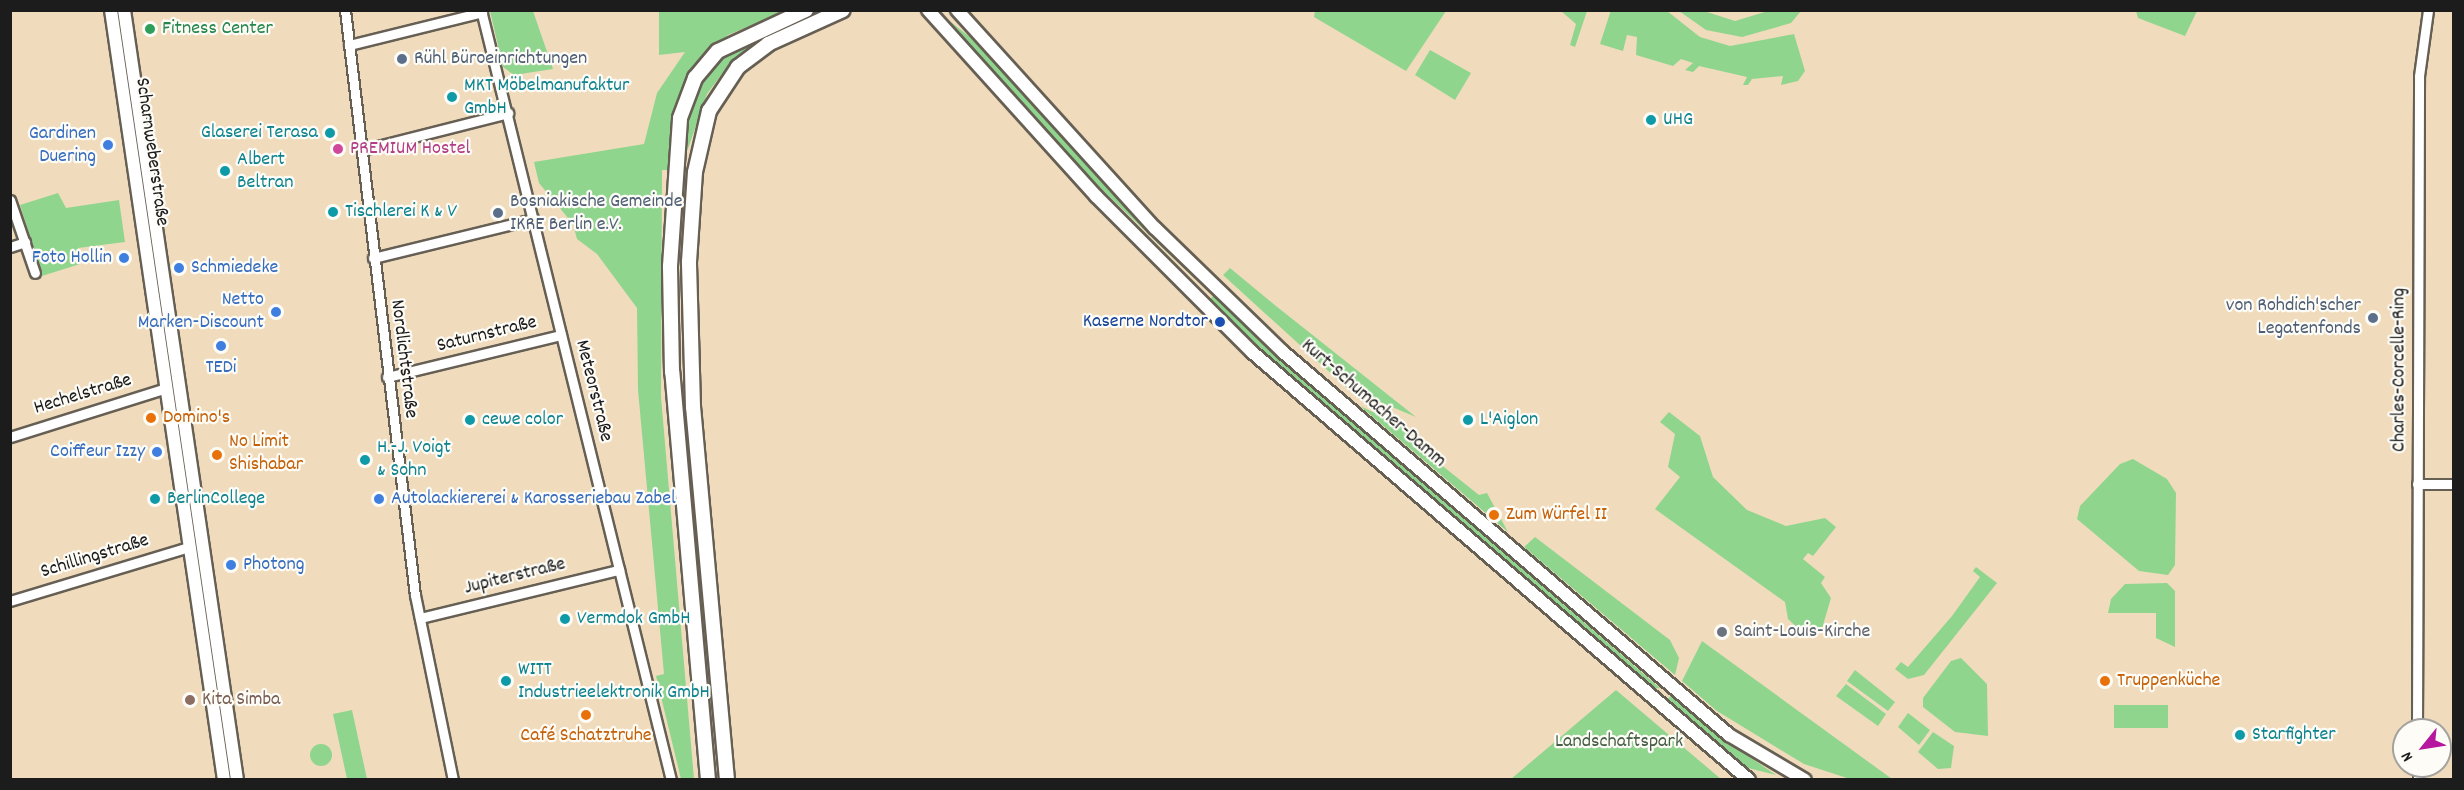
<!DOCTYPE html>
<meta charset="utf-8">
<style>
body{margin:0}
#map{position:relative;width:2464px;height:790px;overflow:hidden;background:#f0dcbc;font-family:Dekko,sans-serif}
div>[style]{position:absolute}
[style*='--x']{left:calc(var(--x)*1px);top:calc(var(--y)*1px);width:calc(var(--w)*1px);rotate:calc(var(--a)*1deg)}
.green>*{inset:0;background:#90d58e}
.round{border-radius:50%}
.roads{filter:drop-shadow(2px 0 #665f54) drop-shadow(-2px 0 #665f54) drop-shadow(0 2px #665f54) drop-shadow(0 -2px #665f54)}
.minor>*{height:9px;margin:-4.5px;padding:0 4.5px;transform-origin:4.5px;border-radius:4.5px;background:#fff}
.major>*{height:12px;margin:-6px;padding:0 6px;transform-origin:6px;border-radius:6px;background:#fff}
.highway>*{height:14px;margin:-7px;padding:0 7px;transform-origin:7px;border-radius:7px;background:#fff}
.dots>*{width:16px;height:16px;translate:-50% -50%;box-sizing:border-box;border:3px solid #fdfcf7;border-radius:50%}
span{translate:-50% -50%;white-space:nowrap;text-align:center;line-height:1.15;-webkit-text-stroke:4.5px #fdfcf7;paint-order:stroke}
.leisure-label{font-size:20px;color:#27864d}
.left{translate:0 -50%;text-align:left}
.service-label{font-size:20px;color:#4e5e75}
.right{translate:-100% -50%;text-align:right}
.culture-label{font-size:20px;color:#0d838f}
.shop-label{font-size:20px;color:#366cbe}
.hotel-label{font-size:20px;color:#b23c85}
.street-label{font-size:20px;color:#1c1c1c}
.transit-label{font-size:20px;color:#164399}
.food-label{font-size:20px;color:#c56008}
.worship-label{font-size:20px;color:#5b616d}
.education-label{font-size:20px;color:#785e54}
.park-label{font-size:20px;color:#455d44}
.frame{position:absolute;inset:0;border:12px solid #1c1c1c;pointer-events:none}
.north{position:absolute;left:2392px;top:718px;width:60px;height:60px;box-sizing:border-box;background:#fdfcf7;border:2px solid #a3a29f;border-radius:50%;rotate:240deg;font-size:16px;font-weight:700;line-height:24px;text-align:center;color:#1c1c1c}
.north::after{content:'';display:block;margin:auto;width:21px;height:27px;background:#b5179e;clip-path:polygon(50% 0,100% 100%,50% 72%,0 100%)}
</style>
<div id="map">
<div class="green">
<div style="clip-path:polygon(1611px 10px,1667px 11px,1700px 37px,1730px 46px,1794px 34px,1805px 71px,1798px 81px,1781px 85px,1783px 76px,1752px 79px,1748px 85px,1743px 85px,1747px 77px,1699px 66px,1693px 72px,1685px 70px,1693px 63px,1681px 59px,1673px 66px,1636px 55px,1637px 37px,1627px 35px,1623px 51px,1600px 44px)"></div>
<div style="clip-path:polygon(490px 11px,533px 11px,553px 69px,514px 75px,503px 67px)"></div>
<div style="clip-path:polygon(659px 11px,786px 11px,728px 35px,690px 72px,675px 107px,670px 170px,662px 170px,661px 397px,694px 779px,681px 779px,656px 676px,664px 674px,638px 390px,637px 308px,597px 254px,577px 239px,573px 224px,539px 183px,534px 162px,644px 144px,657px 93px,685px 52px,659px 55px)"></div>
<div style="clip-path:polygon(937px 11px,971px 38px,1192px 276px,1088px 176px)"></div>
<div style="clip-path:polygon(1315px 11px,1446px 10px,1446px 11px,1406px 71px,1314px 17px)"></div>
<div style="clip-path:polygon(1561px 11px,1587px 11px,1575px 47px,1570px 45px,1576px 24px)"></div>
<div style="clip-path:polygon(1679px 11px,1704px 11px,1735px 21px,1768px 11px,1801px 11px,1791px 23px,1742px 37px,1706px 30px)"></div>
<div style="clip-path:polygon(2136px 11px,2136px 10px,2197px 11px,2185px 36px,2138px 18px)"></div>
<div style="clip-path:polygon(774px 31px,730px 63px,707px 94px,682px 166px,686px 114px,703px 76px,725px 53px)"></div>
<div style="clip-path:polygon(1430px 50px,1471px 73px,1455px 100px,1415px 75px)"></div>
<div style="clip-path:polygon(58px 193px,66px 208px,119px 200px,125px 242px,78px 248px,80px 264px,42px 276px,20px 205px)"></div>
<div style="clip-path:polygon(1230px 268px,1276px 306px,1416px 417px,1347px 388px,1223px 275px)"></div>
<div style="clip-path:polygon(1214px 295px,1286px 364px,1660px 688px,1654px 689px,1308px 392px,1209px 300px)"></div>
<div style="clip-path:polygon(1360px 406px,1410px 429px,1410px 440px,1479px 495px,1487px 493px,1508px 532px)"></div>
<div style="clip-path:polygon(1669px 412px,1700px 436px,1713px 477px,1747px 510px,1786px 526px,1825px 518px,1836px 527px,1813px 556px,1808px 553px,1803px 559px,1825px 577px,1821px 583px,1831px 598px,1821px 632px,1803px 633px,1788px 619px,1785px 602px,1655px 509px,1680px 477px,1668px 467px,1675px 434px,1660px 422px)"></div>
<div style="clip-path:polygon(2133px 459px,2167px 479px,2176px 493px,2175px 565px,2168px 575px,2139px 571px,2077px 519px,2080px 506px,2120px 464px)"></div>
<div style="clip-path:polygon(1535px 537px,1670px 640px,1679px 658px,1675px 675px,1524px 547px)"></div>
<div style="clip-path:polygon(1976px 567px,1997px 583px,1924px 675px,1908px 679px,1895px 669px,1901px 662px,1908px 667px,1952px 616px,1980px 577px,1973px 571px)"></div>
<div style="clip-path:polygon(2167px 583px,2175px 591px,2175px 647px,2156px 638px,2156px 613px,2108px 613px,2111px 599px,2125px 584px)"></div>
<div style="clip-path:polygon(1702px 641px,1753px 678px,1892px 779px,1850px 779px,1804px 764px,1717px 711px,1682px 681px)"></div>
<div style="clip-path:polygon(1961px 658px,1987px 684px,1988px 736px,1955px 732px,1923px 707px,1923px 698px,1951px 661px)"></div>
<div style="clip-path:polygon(1855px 670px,1895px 702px,1888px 711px,1847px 681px)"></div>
<div style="clip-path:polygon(1846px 684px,1886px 714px,1878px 726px,1836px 696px)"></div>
<div style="clip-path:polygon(1616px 690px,1715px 774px,1721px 779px,1511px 779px)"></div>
<div style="clip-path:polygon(1672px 694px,1732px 745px,1776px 775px,1748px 768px,1667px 700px)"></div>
<div style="clip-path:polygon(2114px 705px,2168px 705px,2168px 728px,2114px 728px)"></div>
<div style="clip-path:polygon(352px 710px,367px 779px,347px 779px,333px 714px)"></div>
<div style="clip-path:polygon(1908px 713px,1930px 730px,1919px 745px,1898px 727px)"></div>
<div style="clip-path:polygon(1933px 732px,1954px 746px,1951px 768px,1938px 769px,1918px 752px)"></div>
<div class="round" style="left:310px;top:744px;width:22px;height:22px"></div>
</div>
<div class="roads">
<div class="minor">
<div style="--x:345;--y:10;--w:589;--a:83.18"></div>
<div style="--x:415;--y:595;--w:189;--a:78.4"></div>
<div style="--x:481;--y:10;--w:793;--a:76.14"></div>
<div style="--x:349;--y:45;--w:137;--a:-13.9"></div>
<div style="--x:362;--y:150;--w:151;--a:-14.2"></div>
<div style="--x:10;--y:200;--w:77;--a:71.1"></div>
<div style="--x:10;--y:247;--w:16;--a:-18"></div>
<div style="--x:373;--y:258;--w:165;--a:-13.7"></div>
<div style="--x:387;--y:377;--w:179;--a:-13.6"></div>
<div style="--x:10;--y:437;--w:164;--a:-17.4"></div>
<div style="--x:2417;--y:484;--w:37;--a:0"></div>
<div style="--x:10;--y:601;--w:187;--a:-16.8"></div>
<div style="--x:420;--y:618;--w:205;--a:-13.6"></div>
<div style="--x:2417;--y:730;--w:654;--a:-89.82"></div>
<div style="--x:2419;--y:76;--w:67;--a:-82.2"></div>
<div style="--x:2418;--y:766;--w:14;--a:90"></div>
</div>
<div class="major">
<div style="--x:111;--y:10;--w:778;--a:81.65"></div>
<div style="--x:124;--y:10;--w:778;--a:81.65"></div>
<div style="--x:928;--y:10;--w:251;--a:47.9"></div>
<div style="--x:1096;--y:196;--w:221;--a:45"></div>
<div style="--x:1252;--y:352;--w:656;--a:40.73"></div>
<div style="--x:957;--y:10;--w:294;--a:47.8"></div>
<div style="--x:1155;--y:228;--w:178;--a:44.1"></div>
<div style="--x:1283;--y:352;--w:588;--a:40.65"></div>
<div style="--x:1729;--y:735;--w:88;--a:30.6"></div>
</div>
<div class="highway">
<div style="--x:708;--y:780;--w:410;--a:-95"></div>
<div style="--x:672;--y:372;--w:106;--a:-91.1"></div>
<div style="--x:670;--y:266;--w:148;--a:-86.1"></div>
<div style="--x:680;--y:118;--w:43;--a:-69.4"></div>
<div style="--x:695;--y:78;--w:35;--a:-50"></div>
<div style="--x:718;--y:51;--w:97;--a:-25"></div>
<div style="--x:727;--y:780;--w:375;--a:-95.2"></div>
<div style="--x:693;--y:407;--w:145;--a:-91.6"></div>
<div style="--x:689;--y:262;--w:90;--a:-86.2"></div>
<div style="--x:695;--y:172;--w:63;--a:-77.1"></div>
<div style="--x:709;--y:111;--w:53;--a:-56.6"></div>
<div style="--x:738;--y:67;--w:38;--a:-37"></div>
<div style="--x:768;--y:44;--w:82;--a:-24.4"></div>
</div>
</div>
<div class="dots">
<div style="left:150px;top:29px;background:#2e9e5b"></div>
<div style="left:402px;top:59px;background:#5c6f8a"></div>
<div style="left:452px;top:97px;background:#0f9aa8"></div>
<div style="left:1651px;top:120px;background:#0f9aa8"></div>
<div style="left:330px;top:133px;background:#0f9aa8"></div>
<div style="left:108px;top:145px;background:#3f7fe0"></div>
<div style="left:338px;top:149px;background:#d1479c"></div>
<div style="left:225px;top:171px;background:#0f9aa8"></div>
<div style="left:333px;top:212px;background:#0f9aa8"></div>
<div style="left:498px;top:213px;background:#5c6f8a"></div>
<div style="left:124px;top:258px;background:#3f7fe0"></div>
<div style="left:179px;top:268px;background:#3f7fe0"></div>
<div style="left:276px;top:312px;background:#3f7fe0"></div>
<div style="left:2373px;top:318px;background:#5c6f8a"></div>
<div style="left:1220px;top:322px;background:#1a4fb4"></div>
<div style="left:221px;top:346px;background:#3f7fe0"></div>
<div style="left:151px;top:418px;background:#e8710a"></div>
<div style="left:470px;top:420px;background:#0f9aa8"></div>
<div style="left:1468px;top:420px;background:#0f9aa8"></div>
<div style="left:157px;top:452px;background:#3f7fe0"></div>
<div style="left:217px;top:455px;background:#e8710a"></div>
<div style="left:365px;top:460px;background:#0f9aa8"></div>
<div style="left:155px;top:499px;background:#0f9aa8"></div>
<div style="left:379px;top:499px;background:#3f7fe0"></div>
<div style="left:1494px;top:515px;background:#e8710a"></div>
<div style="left:231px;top:565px;background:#3f7fe0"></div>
<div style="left:565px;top:619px;background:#0f9aa8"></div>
<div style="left:1722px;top:632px;background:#6b7280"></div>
<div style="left:506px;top:681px;background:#0f9aa8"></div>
<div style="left:2105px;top:681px;background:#e8710a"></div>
<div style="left:190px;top:700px;background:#8d6e63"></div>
<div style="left:586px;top:715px;background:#e8710a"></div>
<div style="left:2240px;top:735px;background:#0f9aa8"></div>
</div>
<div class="leisure-label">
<span class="left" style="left:162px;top:29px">Fitness Center</span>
</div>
<div class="service-label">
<span class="left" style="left:414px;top:59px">Rühl Büroeinrichtungen</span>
<span class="left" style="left:510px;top:214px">Bosniakische Gemeinde<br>IKRE Berlin e.V.</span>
<span class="right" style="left:2361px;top:318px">von Rohdich'scher<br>Legatenfonds</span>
</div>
<div class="culture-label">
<span class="left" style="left:464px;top:98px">MKT Möbelmanufaktur<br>GmbH</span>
<span class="left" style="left:1663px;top:120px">UHG</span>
<span class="right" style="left:318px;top:133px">Glaserei Terasa</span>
<span class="left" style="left:237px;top:172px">Albert<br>Beltran</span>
<span class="left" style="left:345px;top:212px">Tischlerei K &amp; V</span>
<span class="left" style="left:482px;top:420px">cewe color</span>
<span class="left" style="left:1480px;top:420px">L'Aiglon</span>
<span class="left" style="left:377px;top:460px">H.-J. Voigt<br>&amp; Sohn</span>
<span class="left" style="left:167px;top:499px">BerlinCollege</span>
<span class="left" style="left:577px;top:619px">Vermdok GmbH</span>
<span class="left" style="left:518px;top:682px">WITT<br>Industrieelektronik GmbH</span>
<span class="left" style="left:2252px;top:735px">Starfighter</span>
</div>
<div class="shop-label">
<span class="right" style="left:96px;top:146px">Gardinen<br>Duering</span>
<span class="right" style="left:112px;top:258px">Foto Hollin</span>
<span class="left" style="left:191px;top:268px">Schmiedeke</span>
<span class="right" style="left:264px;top:312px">Netto<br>Marken-Discount</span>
<span style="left:221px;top:368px">TEDi</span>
<span class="right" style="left:145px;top:452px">Coiffeur Izzy</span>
<span class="left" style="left:391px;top:499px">Autolackiererei &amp; Karosseriebau Zabel</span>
<span class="left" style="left:243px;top:565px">Photong</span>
</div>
<div class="hotel-label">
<span class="left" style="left:350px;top:149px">PREMIUM Hostel</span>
</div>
<div class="street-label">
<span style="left:151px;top:152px;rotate:82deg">Scharnweberstraße</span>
<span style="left:487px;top:335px;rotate:-14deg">Saturnstraße</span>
<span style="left:403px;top:359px;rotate:83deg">Nordlichtstraße</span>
<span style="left:2400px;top:370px;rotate:-90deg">Charles-Corcelle-Ring</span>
<span style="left:593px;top:391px;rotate:76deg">Meteorstraße</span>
<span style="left:83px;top:395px;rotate:-17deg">Hechelstraße</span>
<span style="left:1373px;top:404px;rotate:41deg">Kurt-Schumacher-Damm</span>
<span style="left:95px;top:557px;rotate:-17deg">Schillingstraße</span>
<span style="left:515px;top:577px;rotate:-14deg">Jupiterstraße</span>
</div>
<div class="transit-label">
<span class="right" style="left:1208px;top:322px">Kaserne Nordtor</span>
</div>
<div class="food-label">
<span class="left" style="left:163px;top:418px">Domino's</span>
<span class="left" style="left:229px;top:454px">No Limit<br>Shishabar</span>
<span class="left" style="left:1506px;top:515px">Zum Würfel II</span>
<span class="left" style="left:2117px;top:681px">Truppenküche</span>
<span style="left:586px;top:736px">Café Schatztruhe</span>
</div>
<div class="worship-label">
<span class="left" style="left:1734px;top:632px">Saint-Louis-Kirche</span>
</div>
<div class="education-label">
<span class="left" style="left:202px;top:700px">Kita Simba</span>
</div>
<div class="park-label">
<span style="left:1619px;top:742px">Landschaftspark</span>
</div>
<div class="frame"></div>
<div class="north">N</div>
</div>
